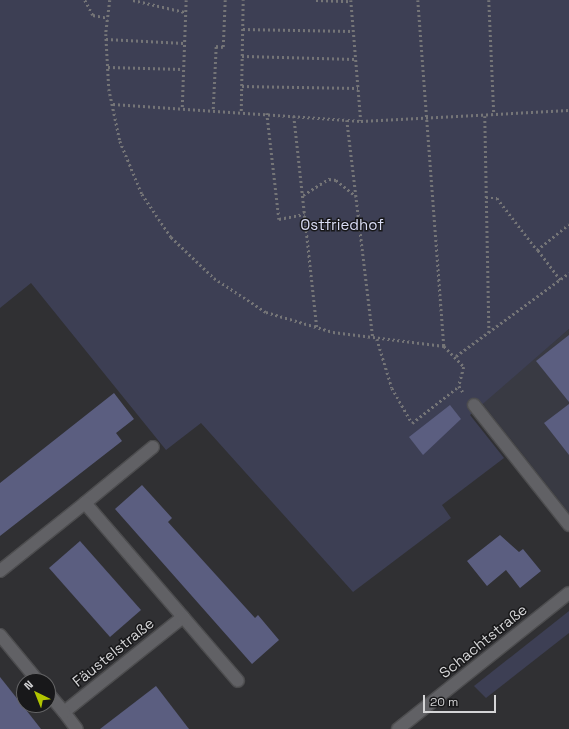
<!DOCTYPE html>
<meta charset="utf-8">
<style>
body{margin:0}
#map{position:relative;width:569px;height:729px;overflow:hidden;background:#303033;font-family:"Space Grotesk",sans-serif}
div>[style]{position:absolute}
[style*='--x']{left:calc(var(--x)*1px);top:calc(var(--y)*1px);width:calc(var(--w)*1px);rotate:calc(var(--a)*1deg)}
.built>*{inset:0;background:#393a43}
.green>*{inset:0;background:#3d3f54}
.building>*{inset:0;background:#5b5e80}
.path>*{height:2.5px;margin-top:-1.25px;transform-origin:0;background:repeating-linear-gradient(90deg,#757577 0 2px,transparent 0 5px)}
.roads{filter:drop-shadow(1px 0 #4d4d4f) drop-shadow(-1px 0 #4d4d4f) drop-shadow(0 1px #4d4d4f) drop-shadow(0 -1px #4d4d4f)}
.minor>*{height:12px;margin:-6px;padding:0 6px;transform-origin:6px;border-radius:6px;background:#616165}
span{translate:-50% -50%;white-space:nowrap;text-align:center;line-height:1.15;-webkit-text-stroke:3px #18181a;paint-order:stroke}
.park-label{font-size:15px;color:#daddf5}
.street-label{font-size:15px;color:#d4d4d6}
.north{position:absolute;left:16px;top:673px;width:40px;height:40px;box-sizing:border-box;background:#18181a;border:1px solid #636365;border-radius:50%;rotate:317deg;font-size:11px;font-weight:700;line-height:16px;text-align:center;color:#d4d4d6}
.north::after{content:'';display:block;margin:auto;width:14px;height:18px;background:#b1c500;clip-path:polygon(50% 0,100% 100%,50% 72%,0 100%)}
.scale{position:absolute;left:423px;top:695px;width:73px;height:18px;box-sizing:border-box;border:2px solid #d4d4d6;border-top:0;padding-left:5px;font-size:12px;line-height:14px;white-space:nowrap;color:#d4d4d6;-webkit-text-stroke:3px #18181a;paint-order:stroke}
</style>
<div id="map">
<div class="built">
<div style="clip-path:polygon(569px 329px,569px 513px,482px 403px)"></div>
</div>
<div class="green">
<div style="clip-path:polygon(0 0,569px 0,569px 329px,470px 415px,504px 458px,442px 505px,451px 518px,353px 592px,201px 423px,166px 450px,31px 283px,0 308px)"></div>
<div style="clip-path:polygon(569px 611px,569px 633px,486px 698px,474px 686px)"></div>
</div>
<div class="building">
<div style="clip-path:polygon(569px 335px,569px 402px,536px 361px)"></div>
<div style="clip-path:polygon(114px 393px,134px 419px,116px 433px,122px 441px,0 536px,0 483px)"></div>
<div style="clip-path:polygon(569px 404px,569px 455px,544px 423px)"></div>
<div style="clip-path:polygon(450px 405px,461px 419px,423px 455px,409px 437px)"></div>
<div style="clip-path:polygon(142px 485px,172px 518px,168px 522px,255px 618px,258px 615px,279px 640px,252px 664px,115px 509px)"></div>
<div style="clip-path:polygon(500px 535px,519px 552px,523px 549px,541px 571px,520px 588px,506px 570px,487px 586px,467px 561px)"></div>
<div style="clip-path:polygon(80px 541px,141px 610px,110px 637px,49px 568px)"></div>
<div style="clip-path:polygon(0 677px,23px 706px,41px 729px,0 729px)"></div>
<div style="clip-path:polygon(156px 686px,189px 729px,100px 729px)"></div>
</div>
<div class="path">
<div style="--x:85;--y:0;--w:17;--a:62"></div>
<div style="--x:93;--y:15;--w:15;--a:11"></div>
<div style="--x:110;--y:0;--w:34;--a:97"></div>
<div style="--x:106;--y:34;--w:55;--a:86.9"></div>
<div style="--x:109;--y:89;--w:53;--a:78.1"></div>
<div style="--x:120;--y:141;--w:57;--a:67.5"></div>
<div style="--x:142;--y:194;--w:52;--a:56"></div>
<div style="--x:171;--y:237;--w:59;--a:43.6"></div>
<div style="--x:214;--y:278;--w:62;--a:33.2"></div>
<div style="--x:266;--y:312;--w:70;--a:16.6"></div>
<div style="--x:333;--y:332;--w:112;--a:7.2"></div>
<div style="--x:444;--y:346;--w:29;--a:46"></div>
<div style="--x:464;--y:367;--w:20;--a:105"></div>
<div style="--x:459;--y:386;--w:7;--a:56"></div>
<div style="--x:133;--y:0;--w:53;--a:13"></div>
<div style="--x:316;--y:0;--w:35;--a:2"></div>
<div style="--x:351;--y:0;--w:121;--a:85.3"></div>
<div style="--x:418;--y:0;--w:347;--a:85.7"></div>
<div style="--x:489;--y:0;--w:115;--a:87.5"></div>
<div style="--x:243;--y:29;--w:110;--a:1"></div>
<div style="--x:106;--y:39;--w:78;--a:2.9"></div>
<div style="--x:242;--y:56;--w:113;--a:1.5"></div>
<div style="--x:108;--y:67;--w:75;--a:1.5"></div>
<div style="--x:242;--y:86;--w:116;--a:1"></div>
<div style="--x:113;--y:104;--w:249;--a:3.9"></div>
<div style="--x:361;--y:121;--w:208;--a:-3"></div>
<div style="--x:182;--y:107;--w:107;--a:-87.9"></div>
<div style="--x:213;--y:109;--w:63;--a:-87.3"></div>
<div style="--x:216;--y:46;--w:7;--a:8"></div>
<div style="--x:223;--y:47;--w:47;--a:-87.6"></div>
<div style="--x:241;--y:111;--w:111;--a:-89"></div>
<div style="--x:267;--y:113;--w:107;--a:83.5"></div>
<div style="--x:279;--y:219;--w:26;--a:-11"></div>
<div style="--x:294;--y:116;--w:212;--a:83.8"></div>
<div style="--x:485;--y:116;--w:218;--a:88.9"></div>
<div style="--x:347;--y:120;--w:220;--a:83.2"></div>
<div style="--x:303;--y:195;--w:31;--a:-32"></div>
<div style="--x:329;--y:179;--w:7;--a:8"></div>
<div style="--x:336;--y:180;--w:26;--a:39"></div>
<div style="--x:486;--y:198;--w:11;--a:0"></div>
<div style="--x:497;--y:198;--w:66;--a:52.4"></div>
<div style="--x:560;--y:280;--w:38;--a:-127"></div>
<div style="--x:537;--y:250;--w:41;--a:-39.1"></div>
<div style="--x:377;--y:339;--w:51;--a:73"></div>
<div style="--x:392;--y:388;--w:40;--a:60.3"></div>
<div style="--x:412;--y:423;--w:60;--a:-38.2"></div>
<div style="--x:456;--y:356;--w:140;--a:-36.3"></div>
</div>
<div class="roads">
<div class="minor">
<div style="--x:474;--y:405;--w:153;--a:51.6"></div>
<div style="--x:85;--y:503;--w:88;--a:-39.5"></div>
<div style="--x:0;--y:571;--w:109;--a:-38.7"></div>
<div style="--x:85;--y:503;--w:150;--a:49.3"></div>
<div style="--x:183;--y:617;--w:152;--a:141.4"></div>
<div style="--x:64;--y:712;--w:21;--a:53"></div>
<div style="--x:183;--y:617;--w:84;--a:49.3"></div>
<div style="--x:0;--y:635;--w:60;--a:50.4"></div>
<div style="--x:48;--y:693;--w:25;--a:50"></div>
<div style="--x:398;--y:729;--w:218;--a:-38.5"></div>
</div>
</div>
<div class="park-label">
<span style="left:342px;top:225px">Ostfriedhof</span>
</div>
<div class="street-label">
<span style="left:483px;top:641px;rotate:-39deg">Schachtstraße</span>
<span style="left:113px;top:652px;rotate:-39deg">Fäustelstraße</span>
</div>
<div class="north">N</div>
<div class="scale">20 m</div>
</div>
